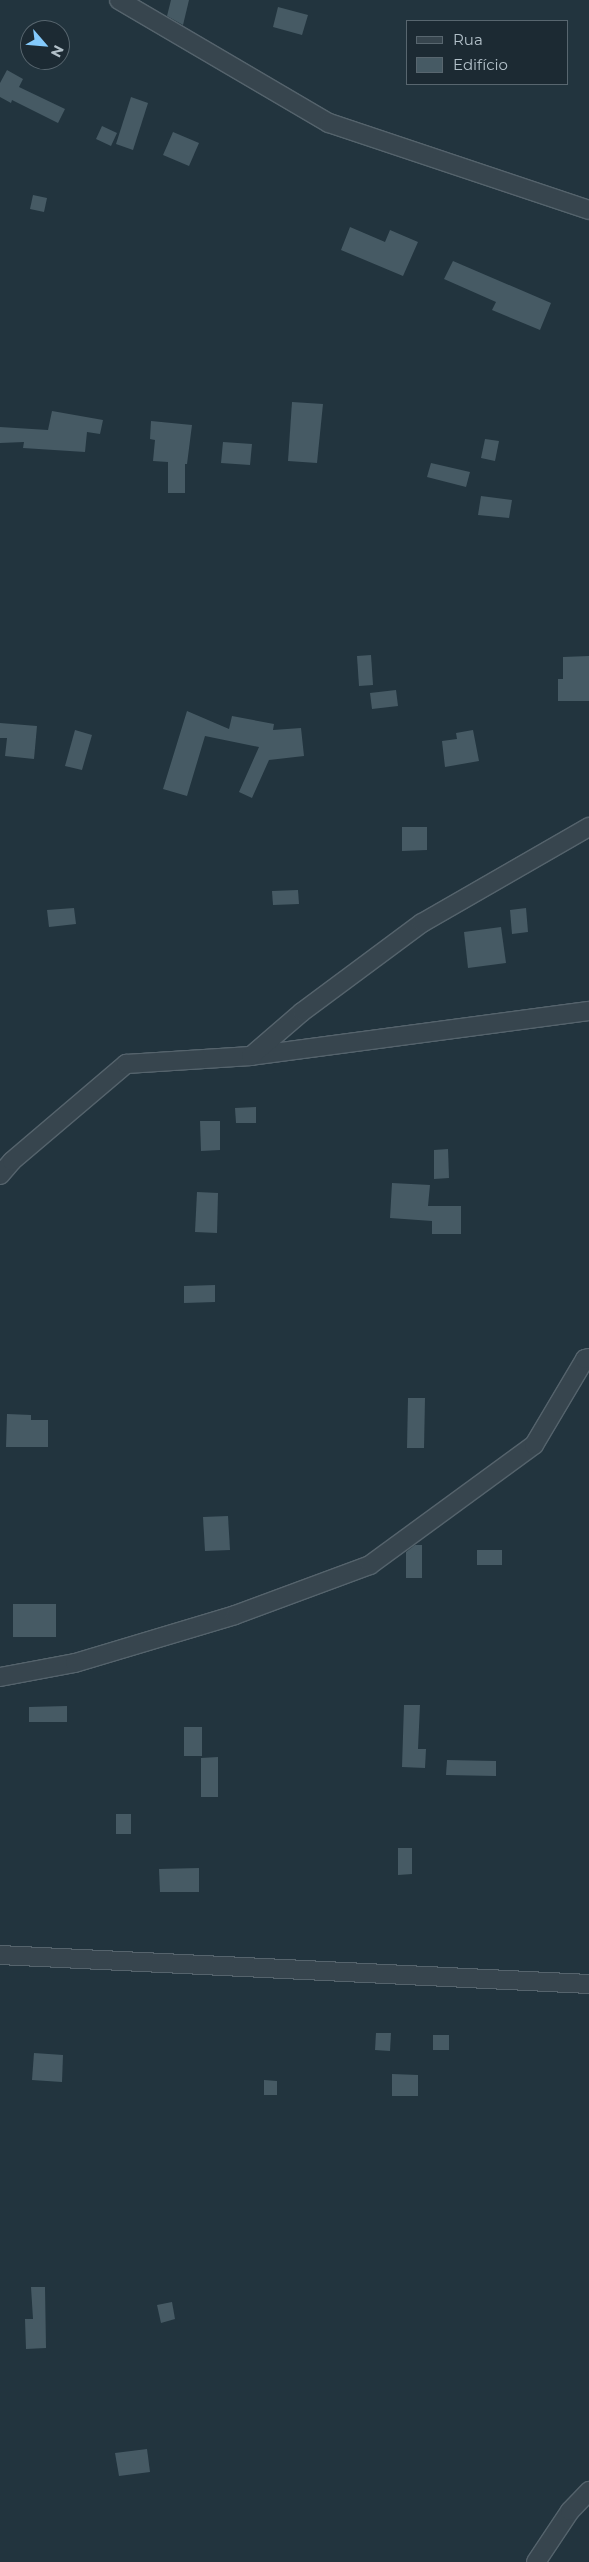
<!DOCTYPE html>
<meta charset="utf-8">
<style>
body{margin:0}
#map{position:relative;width:589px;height:2562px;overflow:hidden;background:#22343e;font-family:Montserrat,sans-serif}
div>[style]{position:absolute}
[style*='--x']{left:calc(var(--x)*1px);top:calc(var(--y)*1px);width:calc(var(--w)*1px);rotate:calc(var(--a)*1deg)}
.building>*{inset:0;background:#465a64}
.roads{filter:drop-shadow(1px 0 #55636c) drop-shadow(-1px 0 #55636c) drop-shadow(0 1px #55636c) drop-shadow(0 -1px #55636c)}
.minor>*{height:18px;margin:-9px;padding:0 9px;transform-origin:9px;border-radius:9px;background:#37454e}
span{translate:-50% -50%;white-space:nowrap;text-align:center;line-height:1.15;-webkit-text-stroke:4px #1c2a33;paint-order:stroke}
.legend{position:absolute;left:406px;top:20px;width:162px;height:65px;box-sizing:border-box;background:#1c2a33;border:1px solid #58666f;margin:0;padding:6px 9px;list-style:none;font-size:15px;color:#b2c0c9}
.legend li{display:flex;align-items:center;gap:10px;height:25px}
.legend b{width:25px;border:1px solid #58666f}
.north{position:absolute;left:20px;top:20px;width:50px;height:50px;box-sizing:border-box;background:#1c2a33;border:1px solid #58666f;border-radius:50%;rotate:117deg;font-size:14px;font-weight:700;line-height:20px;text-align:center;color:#b2c0c9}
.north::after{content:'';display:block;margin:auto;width:18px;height:22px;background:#84cafc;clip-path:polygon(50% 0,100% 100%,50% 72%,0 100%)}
</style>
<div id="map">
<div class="building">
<div style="clip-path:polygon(171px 0,189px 0,183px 25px,167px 16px)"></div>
<div style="clip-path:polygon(278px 7px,308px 15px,302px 35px,273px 27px)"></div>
<div style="clip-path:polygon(7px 70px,23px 79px,19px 87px,65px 109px,58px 123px,12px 100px,11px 103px,0 97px,0 83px)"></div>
<div style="clip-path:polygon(131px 97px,148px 103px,133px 150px,116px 144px)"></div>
<div style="clip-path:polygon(102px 126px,117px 133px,111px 146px,96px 139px)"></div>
<div style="clip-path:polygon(173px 132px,199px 143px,189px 166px,163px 155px)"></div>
<div style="clip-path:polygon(33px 195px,47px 198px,44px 212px,30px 209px)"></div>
<div style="clip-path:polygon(350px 227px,385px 242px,390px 230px,418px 242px,403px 276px,341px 250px)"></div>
<div style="clip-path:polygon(453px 261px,551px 303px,540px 330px,492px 310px,496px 302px,444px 279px)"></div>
<div style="clip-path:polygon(292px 402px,323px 404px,317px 463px,288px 461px)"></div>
<div style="clip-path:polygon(52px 411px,103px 420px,100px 434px,87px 432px,85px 452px,23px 448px,24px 442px,0 443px,0 427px,48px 430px)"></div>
<div style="clip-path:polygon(151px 421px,192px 425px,187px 464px,185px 464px,185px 493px,168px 493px,168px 462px,153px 461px,155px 440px,150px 439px)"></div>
<div style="clip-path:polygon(485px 439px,499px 441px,495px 461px,481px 458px)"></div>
<div style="clip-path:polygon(223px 442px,252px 444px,250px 465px,221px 463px)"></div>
<div style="clip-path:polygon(431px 463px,470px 472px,466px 487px,427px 477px)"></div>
<div style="clip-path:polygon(481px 496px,512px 500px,509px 518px,478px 515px)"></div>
<div style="clip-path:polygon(371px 655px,373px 685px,359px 686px,357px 656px)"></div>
<div style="clip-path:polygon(589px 656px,589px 701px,558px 701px,558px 679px,563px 679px,563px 657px)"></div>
<div style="clip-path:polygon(396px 690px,398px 706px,372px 709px,370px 693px)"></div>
<div style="clip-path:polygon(187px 711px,229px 729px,232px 716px,274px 724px,273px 730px,301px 728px,304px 756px,269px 760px,252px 798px,239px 792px,259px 747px,205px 736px,187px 796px,163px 789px)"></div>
<div style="clip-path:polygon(0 723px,37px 726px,34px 759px,5px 756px,7px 738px,0 738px)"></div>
<div style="clip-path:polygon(75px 730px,92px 735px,82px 770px,65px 766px)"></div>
<div style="clip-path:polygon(473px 730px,479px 761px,445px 767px,442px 741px,457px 739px,456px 733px)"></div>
<div style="clip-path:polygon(402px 827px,427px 827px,427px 850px,402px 851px)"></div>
<div style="clip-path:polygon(298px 890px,299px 904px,273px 905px,272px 891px)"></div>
<div style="clip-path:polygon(74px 908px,76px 924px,49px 927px,47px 910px)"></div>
<div style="clip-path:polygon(526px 908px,528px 932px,512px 934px,510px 910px)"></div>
<div style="clip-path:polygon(501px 927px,506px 963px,468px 968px,464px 932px)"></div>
<div style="clip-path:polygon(256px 1107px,256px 1123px,236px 1123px,235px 1108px)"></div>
<div style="clip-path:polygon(200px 1121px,220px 1121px,220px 1150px,201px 1151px)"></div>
<div style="clip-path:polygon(448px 1149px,449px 1178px,434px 1179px,434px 1150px)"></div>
<div style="clip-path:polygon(392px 1183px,430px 1185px,428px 1206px,461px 1206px,461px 1234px,432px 1234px,432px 1221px,390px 1218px)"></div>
<div style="clip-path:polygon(197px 1192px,218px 1193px,217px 1233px,195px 1232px)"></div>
<div style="clip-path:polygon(215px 1285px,215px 1302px,184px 1303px,184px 1286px)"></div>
<div style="clip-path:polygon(408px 1398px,425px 1398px,424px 1448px,407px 1448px)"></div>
<div style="clip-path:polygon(7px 1414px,31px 1415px,31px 1420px,48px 1420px,48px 1447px,6px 1447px)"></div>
<div style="clip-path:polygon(228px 1516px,230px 1550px,205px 1551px,203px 1517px)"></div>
<div style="clip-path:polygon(415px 1545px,422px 1545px,422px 1578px,406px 1578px,406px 1552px)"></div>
<div style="clip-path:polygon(477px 1550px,502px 1550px,502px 1565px,477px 1565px)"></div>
<div style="clip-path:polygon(13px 1604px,56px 1604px,56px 1637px,13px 1637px)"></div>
<div style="clip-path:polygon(404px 1705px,420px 1705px,418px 1749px,426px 1749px,425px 1768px,402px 1767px)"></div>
<div style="clip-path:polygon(67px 1706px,67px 1722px,29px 1722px,29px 1707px)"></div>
<div style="clip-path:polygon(184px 1727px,202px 1727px,202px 1756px,184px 1756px)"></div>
<div style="clip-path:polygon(218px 1757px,218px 1797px,201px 1797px,201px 1758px)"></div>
<div style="clip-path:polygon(447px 1760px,496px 1761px,496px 1776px,446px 1775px)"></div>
<div style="clip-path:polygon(116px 1814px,131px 1814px,131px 1834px,116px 1834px)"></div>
<div style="clip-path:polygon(398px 1848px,412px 1848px,412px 1874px,398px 1875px)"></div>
<div style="clip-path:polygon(199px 1868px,199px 1892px,160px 1892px,159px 1869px)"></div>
<div style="clip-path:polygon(376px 2033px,391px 2033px,390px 2051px,375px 2050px)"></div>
<div style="clip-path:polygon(433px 2035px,449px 2035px,449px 2050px,433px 2050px)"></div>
<div style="clip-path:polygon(34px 2053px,63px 2055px,62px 2082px,32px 2080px)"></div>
<div style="clip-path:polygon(392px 2074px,418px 2075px,418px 2096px,392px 2096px)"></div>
<div style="clip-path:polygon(264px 2080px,277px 2081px,277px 2095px,264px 2095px)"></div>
<div style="clip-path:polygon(31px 2287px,45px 2287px,46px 2348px,26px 2349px,25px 2319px,33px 2319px)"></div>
<div style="clip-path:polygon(172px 2302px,175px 2319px,161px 2323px,157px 2305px)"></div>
<div style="clip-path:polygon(147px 2449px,150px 2472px,119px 2476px,115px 2453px)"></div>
</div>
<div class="roads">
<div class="minor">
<div style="--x:119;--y:0;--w:243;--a:30.4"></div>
<div style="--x:329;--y:123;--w:274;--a:18.5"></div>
<div style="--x:251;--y:1056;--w:341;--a:-7.6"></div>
<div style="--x:0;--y:1175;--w:18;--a:-49"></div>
<div style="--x:12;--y:1161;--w:150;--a:-40.4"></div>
<div style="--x:126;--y:1064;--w:125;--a:-3.7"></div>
<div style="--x:251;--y:1056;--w:67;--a:-40.8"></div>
<div style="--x:302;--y:1012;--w:149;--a:-36.6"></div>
<div style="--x:422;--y:923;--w:193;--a:-29.9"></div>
<div style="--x:0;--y:1677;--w:76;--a:-10.6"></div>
<div style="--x:75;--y:1663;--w:167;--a:-16.7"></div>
<div style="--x:235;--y:1615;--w:144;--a:-20.3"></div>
<div style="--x:370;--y:1565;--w:203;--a:-36.2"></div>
<div style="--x:534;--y:1445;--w:100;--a:-59.3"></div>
<div style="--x:585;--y:1359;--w:4;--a:-14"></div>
<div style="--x:0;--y:1955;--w:590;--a:2.82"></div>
<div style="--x:536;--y:2562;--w:61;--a:-56.3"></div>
<div style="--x:570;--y:2511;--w:28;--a:-46"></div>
</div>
</div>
<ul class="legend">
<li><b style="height:6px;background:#37454e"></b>Rua</li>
<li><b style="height:14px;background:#465a64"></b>Edifício</li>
</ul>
<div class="north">N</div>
</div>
